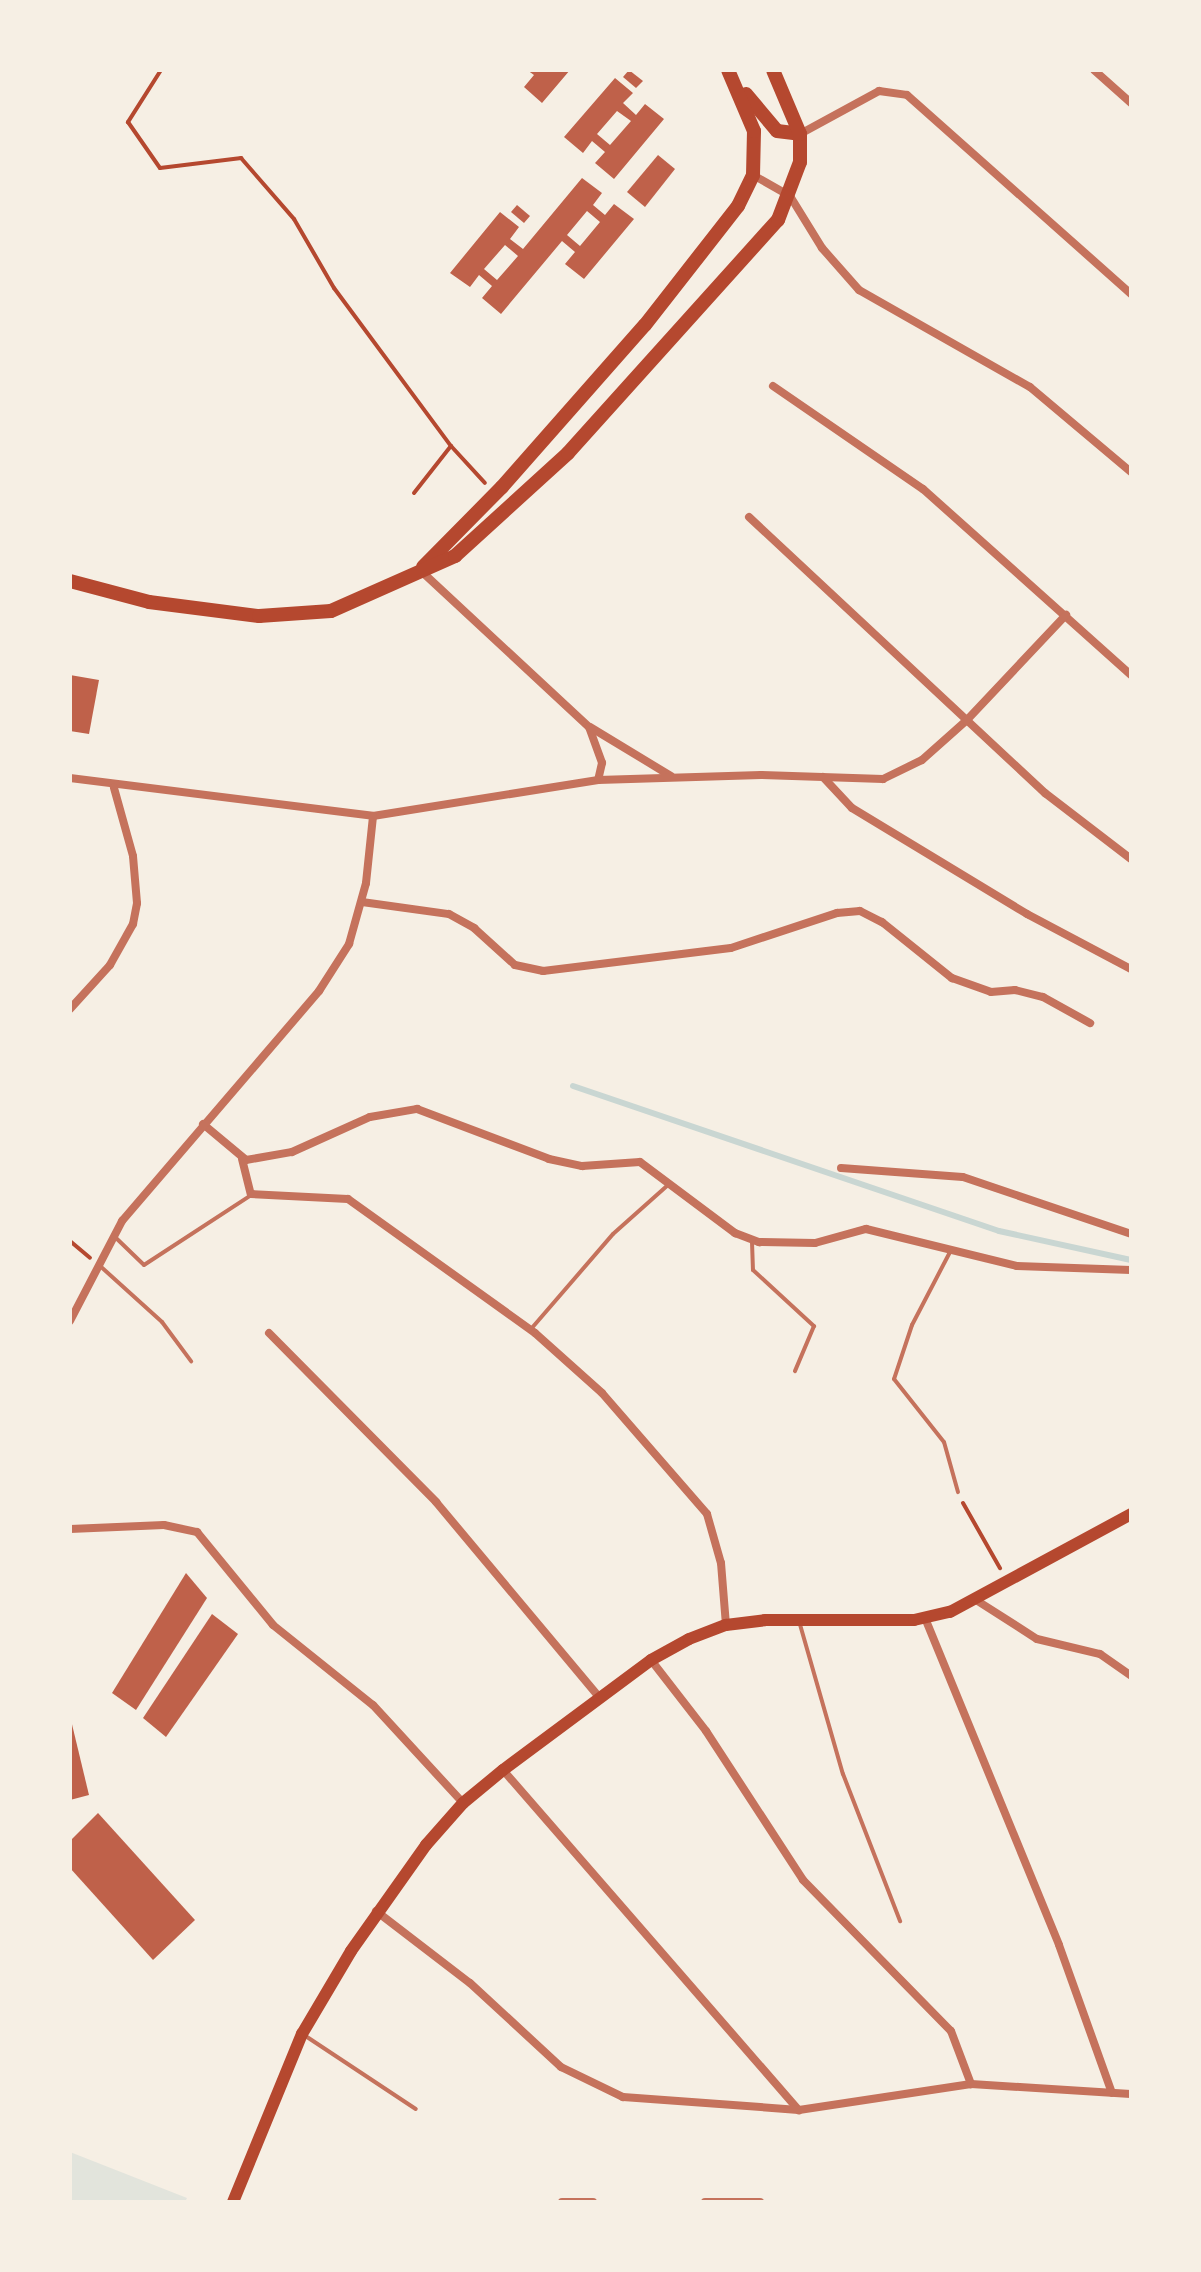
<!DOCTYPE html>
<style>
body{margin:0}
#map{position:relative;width:1201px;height:2272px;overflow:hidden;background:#f6efe4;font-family:Mulish,sans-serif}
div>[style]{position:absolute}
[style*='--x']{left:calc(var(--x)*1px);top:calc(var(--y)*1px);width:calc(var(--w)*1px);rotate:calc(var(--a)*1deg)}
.green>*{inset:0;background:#e2e4dc}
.stream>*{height:6px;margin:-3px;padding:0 3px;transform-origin:3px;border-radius:3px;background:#c9d6d2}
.building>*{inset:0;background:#bf614a}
.path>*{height:4px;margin:-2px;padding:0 2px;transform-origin:2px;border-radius:2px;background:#b5482f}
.service>*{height:4px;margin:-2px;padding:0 2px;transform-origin:2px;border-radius:2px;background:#c5725c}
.minor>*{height:8px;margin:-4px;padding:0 4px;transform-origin:4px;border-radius:4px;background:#c5725c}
.secondary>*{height:12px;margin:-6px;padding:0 6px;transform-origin:6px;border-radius:6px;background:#b5482f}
.primary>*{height:14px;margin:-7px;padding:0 7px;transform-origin:7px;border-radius:7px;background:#b5482f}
span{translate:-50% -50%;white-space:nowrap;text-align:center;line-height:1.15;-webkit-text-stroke:7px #f6efe4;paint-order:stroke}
.frame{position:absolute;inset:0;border:72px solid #f6efe4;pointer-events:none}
</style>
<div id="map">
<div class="green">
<div style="clip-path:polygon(70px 2152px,187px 2198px,185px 2202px,70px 2202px)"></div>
</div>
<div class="stream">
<div style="--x:573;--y:1086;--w:450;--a:18.8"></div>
<div style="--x:999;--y:1231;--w:135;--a:12.4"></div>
</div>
<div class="building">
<div style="clip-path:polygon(527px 70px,570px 70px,542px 103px,524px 87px,534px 75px)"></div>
<div style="clip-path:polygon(629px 70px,643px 81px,636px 88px,623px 77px)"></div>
<div style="clip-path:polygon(evenodd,615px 78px,633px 93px,623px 103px,636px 115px,645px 104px,664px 119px,614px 179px,595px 163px,605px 152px,592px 141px,583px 153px,564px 137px,615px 78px,617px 111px,631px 121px,610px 145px,597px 134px,617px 111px)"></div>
<div style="clip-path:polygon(658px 155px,675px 169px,645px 207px,627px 192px)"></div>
<div style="clip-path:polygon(evenodd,582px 178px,602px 193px,593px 205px,605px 215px,614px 204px,634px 219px,584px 279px,565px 264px,575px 252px,562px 241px,501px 314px,482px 298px,492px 286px,479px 275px,470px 287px,450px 273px,500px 212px,519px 227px,510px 239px,523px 249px,582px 178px,587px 211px,600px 222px,580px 246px,567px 235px,587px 211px,582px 178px,505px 245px,518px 256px,497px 280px,484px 269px,505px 245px)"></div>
<div style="clip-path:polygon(517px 205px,530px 216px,524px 223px,511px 212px)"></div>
<div style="clip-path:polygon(70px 675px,99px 680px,89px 734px,70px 731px)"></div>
<div style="clip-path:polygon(186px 1573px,207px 1598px,136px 1710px,112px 1693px)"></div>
<div style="clip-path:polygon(212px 1614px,238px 1634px,166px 1737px,143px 1718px)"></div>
<div style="clip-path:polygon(70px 1716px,89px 1795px,70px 1800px)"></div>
<div style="clip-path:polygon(98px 1813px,195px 1920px,153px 1960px,70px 1868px,70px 1841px)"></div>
</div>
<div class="path">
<div style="--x:161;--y:70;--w:62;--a:122.4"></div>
<div style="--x:128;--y:122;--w:56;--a:55.2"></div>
<div style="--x:160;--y:168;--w:82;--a:-7"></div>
<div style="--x:241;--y:158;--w:81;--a:49"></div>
<div style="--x:294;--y:219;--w:80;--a:59.9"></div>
<div style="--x:334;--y:288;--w:197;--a:53.5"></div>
<div style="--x:414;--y:493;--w:60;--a:-51.8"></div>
<div style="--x:451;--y:446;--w:50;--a:47.4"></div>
<div style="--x:70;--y:1241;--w:26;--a:40"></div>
<div style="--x:963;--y:1503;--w:75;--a:60.4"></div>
</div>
<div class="service">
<div style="--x:115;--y:1237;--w:40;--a:44"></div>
<div style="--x:144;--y:1265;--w:126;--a:-33.1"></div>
<div style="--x:752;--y:1242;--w:28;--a:88"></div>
<div style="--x:753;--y:1270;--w:83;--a:42.6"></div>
<div style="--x:814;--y:1326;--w:49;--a:112.9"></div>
<div style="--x:950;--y:1252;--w:82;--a:117.5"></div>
<div style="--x:912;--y:1325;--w:57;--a:108.4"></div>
<div style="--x:894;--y:1379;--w:80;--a:51.6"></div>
<div style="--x:944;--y:1442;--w:52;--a:74.4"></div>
<div style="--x:99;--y:1265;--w:85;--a:42.1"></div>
<div style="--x:162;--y:1322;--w:49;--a:53.4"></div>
<div style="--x:531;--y:1329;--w:125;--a:-49.2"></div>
<div style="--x:613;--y:1234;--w:74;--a:-41.7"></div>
<div style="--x:799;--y:1621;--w:159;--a:74"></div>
<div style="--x:843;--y:1774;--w:158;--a:68.8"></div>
<div style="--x:304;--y:2035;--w:134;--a:33.5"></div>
</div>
<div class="minor">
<div style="--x:1094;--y:70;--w:50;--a:41.7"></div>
<div style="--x:800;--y:134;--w:90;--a:-28.6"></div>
<div style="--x:879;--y:91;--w:28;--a:8"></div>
<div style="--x:907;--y:95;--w:300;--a:41.6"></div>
<div style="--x:753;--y:175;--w:43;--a:29.6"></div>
<div style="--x:790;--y:196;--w:61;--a:58.4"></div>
<div style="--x:822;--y:248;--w:56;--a:48.6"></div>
<div style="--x:859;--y:290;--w:197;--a:29.6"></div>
<div style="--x:1030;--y:387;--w:132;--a:40.1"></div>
<div style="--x:773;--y:386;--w:182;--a:34.5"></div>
<div style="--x:923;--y:489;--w:279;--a:41.8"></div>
<div style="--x:749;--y:517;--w:405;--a:43"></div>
<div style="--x:1045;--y:793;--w:108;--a:37.5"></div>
<div style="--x:420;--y:570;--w:231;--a:42.9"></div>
<div style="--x:589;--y:727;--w:38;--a:70"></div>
<div style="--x:602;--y:763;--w:17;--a:103"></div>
<div style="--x:590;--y:727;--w:95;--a:31.2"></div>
<div style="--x:823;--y:777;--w:42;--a:46.9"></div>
<div style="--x:852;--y:808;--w:205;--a:31.2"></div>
<div style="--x:1027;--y:914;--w:118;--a:27.9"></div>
<div style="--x:70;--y:778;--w:305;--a:7.1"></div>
<div style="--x:373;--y:816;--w:228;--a:-9.1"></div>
<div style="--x:598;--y:780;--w:163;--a:-1.8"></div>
<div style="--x:761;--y:775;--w:122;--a:1.9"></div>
<div style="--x:883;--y:779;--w:43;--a:-26"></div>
<div style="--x:922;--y:760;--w:59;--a:-41.6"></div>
<div style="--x:966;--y:721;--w:146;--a:-46.7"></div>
<div style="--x:362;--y:902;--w:88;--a:7.9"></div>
<div style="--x:449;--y:914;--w:29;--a:29"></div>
<div style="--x:474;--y:928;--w:55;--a:42.1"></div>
<div style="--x:515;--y:965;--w:29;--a:12"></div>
<div style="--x:543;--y:971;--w:189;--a:-7"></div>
<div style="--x:731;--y:948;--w:112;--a:-18.3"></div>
<div style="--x:837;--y:913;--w:23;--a:-5"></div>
<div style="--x:860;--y:911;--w:25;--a:27"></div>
<div style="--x:882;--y:922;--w:90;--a:38.7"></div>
<div style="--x:952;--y:978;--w:41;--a:19.7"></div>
<div style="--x:991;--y:992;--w:24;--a:-5"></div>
<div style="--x:1015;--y:990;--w:29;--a:14"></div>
<div style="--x:1043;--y:997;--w:54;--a:29"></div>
<div style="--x:70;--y:1009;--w:59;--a:-47.7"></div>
<div style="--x:110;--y:965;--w:47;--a:-60.7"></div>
<div style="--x:133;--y:924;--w:21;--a:-79"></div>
<div style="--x:137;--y:903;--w:47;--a:-94.9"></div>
<div style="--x:133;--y:856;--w:71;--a:-105.6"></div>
<div style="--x:203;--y:1124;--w:56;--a:39.9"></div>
<div style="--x:246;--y:1160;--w:47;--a:-9.9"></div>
<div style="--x:292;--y:1152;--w:85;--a:-24.2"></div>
<div style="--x:370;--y:1117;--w:48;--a:-9.7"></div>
<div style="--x:417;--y:1109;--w:141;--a:20.7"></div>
<div style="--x:549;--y:1159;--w:34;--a:12"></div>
<div style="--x:582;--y:1166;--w:58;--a:-3.9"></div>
<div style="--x:640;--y:1162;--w:119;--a:36.8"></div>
<div style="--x:735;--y:1233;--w:26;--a:21"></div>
<div style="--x:759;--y:1242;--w:56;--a:1"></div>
<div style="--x:815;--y:1243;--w:53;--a:-15.4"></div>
<div style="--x:866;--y:1229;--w:155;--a:13.8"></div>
<div style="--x:1017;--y:1266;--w:114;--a:2"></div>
<div style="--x:242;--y:1159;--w:36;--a:76"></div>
<div style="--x:251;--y:1194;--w:97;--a:3"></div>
<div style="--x:348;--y:1199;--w:230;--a:35.6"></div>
<div style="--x:535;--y:1333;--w:90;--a:41.8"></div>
<div style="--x:602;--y:1393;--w:160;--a:49"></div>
<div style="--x:707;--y:1514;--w:51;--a:74.1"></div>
<div style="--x:721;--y:1563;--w:62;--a:85.4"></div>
<div style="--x:841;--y:1168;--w:122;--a:4.2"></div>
<div style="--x:963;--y:1177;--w:177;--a:18.7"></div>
<div style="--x:70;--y:1321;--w:113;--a:-62.5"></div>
<div style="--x:122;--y:1221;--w:303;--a:-49.4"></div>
<div style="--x:319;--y:991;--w:56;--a:-57.4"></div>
<div style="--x:349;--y:944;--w:63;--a:-74.4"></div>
<div style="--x:366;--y:883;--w:67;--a:-84"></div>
<div style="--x:269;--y:1333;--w:238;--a:45.3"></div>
<div style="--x:436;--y:1502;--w:254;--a:50.1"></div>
<div style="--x:70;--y:1529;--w:94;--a:-2.4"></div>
<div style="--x:164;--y:1525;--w:34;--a:12"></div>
<div style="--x:197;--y:1532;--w:120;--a:50.7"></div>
<div style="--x:273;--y:1625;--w:128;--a:38.7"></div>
<div style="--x:373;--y:1705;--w:133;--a:47.4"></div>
<div style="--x:976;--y:1600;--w:72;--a:32.6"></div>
<div style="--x:1037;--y:1639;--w:65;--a:13.4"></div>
<div style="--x:1100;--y:1654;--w:38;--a:35"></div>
<div style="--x:925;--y:1618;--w:353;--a:67.7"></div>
<div style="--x:1059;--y:1945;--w:157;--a:70.3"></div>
<div style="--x:651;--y:1660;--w:90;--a:52.2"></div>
<div style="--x:706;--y:1731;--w:178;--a:56.9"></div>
<div style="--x:803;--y:1880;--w:211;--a:45.6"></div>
<div style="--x:951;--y:2031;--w:57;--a:69.3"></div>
<div style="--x:503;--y:1770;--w:451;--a:49"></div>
<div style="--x:376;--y:1911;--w:118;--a:37.5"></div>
<div style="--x:470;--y:1983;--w:124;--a:42.7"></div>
<div style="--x:561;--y:2067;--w:69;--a:25.8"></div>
<div style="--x:623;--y:2097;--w:176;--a:4.2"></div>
<div style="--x:799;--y:2110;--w:174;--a:-8.6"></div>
<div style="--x:971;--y:2084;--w:160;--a:3.6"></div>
<div style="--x:562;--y:2202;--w:31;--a:0"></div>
<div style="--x:705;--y:2202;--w:55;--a:0"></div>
</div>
<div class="secondary">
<div style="--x:233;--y:2202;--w:182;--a:-67.7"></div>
<div style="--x:302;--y:2034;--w:96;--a:-59.4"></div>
<div style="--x:351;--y:1951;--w:130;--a:-54.7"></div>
<div style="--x:426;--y:1845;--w:56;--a:-48.6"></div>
<div style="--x:463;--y:1803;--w:52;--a:-39.5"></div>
<div style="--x:503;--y:1770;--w:184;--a:-36.6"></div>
<div style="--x:651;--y:1660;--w:43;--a:-28.9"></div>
<div style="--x:689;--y:1639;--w:40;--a:-21"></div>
<div style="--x:726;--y:1625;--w:39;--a:-7"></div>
<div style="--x:765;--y:1620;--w:149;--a:0"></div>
<div style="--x:914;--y:1620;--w:37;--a:-13"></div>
<div style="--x:950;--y:1612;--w:206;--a:-28.4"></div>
</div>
<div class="primary">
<div style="--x:746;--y:94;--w:48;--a:50"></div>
<div style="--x:777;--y:131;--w:23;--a:7"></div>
<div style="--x:423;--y:567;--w:112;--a:-45.4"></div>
<div style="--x:502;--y:487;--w:216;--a:-48.6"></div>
<div style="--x:645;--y:325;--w:151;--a:-52"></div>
<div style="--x:738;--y:206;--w:34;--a:-64"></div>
<div style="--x:753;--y:175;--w:44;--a:-88.7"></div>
<div style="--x:754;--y:131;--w:66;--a:-113.1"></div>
<div style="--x:70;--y:581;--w:82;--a:14.9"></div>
<div style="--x:149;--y:602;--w:111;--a:7.3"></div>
<div style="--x:259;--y:616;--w:72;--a:-4"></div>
<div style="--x:331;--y:611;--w:136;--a:-23.9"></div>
<div style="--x:455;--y:556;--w:153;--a:-42.3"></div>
<div style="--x:568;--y:453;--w:314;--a:-48"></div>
<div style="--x:778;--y:220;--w:62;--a:-69.2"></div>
<div style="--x:800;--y:162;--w:28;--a:-90"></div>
<div style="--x:800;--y:134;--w:69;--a:-112.9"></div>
</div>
<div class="frame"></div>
</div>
